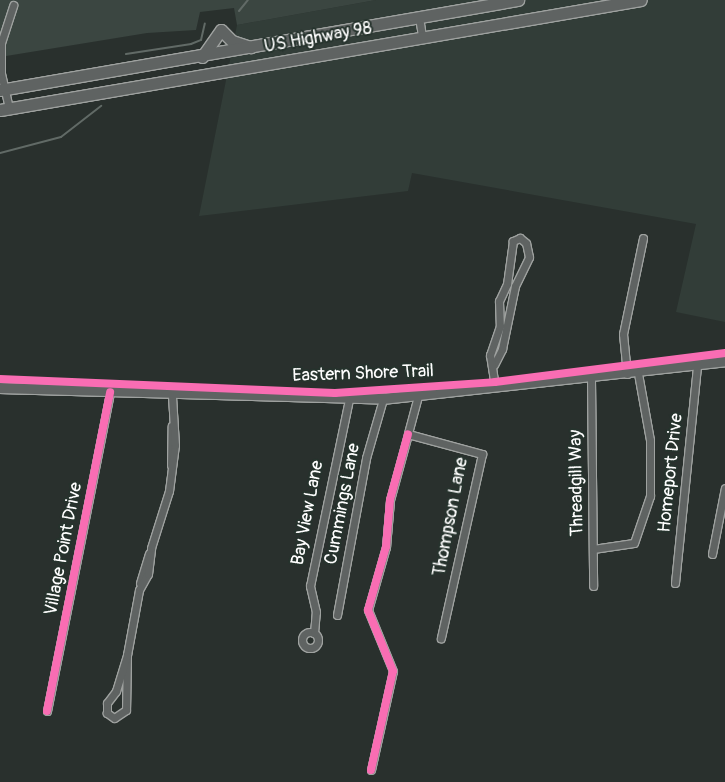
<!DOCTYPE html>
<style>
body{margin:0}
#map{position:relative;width:725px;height:782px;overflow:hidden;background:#29302d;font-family:Pangolin,sans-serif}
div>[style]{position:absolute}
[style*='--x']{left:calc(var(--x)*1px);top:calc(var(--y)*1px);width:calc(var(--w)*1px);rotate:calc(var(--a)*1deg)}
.built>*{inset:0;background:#323d38}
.green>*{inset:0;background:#3b4641}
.stream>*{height:2px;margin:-1px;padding:0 1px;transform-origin:1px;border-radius:1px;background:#616a66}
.roads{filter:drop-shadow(1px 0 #9fa2a0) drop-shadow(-1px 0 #9fa2a0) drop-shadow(0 1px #9fa2a0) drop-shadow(0 -1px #9fa2a0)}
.street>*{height:7px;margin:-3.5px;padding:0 3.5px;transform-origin:3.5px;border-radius:3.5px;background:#5f6362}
.street>.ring{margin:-3.5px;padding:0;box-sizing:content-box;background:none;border:7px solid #5f6362;border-radius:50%}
.secondary>*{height:10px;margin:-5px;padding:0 5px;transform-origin:5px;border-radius:5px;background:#5f6362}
.primary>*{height:11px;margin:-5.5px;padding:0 5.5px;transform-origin:5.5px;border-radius:5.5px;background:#5f6362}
.cycleway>*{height:8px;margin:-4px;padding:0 4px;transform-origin:4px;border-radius:4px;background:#f96db3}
span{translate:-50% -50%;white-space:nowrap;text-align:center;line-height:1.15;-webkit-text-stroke:4px #26332d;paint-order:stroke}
.street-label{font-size:18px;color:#fff}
</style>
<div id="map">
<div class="built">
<div style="clip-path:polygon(376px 0,725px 0,725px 322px,676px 312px,696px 224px,412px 173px,408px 191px,199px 216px,237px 25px)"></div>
</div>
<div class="green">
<div style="clip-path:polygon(0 0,376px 0,237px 25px,234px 8px,200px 12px,196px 30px,147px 33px,0 57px)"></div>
</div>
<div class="stream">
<div style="--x:239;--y:11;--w:14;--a:-51"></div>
<div style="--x:126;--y:54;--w:66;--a:-8.7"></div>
<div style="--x:191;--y:44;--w:11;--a:-22"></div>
<div style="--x:201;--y:40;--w:17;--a:-77"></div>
<div style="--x:0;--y:153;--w:63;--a:-14.7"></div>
<div style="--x:61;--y:137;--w:51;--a:-37.8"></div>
</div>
<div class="roads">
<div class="street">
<div style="--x:419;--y:17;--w:20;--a:81"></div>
<div style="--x:9;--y:108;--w:36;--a:-103"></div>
<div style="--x:1;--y:73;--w:30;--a:-90"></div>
<div style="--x:1;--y:43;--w:40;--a:-72"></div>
<div style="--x:494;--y:365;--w:18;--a:-63"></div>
<div style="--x:502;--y:349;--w:64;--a:-78.3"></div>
<div style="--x:515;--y:286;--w:32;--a:-64"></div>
<div style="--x:529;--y:257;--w:14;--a:-102"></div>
<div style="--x:526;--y:243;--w:8;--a:-140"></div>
<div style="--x:520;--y:238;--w:8;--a:157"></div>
<div style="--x:513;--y:241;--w:43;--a:97.9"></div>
<div style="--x:507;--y:284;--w:19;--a:115"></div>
<div style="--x:499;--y:301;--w:25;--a:88"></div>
<div style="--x:500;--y:326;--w:31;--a:109"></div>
<div style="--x:490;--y:355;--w:32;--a:81"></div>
<div style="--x:627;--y:374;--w:40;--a:-95.7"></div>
<div style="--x:623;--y:334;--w:98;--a:-78.2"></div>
<div style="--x:591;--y:379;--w:207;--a:89.4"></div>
<div style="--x:418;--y:396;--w:39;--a:105"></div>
<div style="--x:408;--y:434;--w:77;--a:15.1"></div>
<div style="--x:482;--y:454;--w:189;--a:102.6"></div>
<div style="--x:171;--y:465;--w:39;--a:-89"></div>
<div style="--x:593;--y:549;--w:41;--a:-8.3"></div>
<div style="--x:634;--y:543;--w:50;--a:-71.2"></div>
<div style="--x:650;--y:496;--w:56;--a:-90"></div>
<div style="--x:650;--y:440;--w:68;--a:-100.2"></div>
<div style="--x:712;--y:554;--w:67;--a:-78.9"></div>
<div style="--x:140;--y:583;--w:31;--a:-73"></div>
<div style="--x:675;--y:583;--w:219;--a:-84.2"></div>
<div style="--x:337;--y:615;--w:160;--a:-79.5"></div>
<div style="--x:366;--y:458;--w:61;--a:-73.9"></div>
<div class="ring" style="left:302px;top:632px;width:9px;height:9px"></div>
<div style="--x:314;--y:633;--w:21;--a:-85"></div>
<div style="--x:316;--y:612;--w:27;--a:-103"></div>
<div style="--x:310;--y:586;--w:190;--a:-78.2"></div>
<div style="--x:127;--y:655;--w:66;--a:-79.5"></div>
<div style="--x:139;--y:590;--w:18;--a:-61"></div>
<div style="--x:148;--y:574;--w:26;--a:-83"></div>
<div style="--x:151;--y:548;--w:60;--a:-72.5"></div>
<div style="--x:169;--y:491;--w:46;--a:-82.6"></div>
<div style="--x:175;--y:445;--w:49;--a:-93.5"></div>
<div style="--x:127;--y:655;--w:55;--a:91"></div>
<div style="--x:126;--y:710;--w:14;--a:146"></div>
<div style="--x:114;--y:718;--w:9;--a:-144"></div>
<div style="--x:107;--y:713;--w:10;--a:-90"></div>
<div style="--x:107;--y:703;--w:15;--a:-53"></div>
<div style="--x:116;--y:691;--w:38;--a:-73"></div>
<div style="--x:47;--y:711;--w:325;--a:-78.8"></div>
<div style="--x:371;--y:770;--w:101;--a:-77.5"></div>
<div style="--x:393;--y:671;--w:66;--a:-112.3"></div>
<div style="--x:368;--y:610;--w:66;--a:-74.1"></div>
<div style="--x:386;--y:547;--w:47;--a:-85.1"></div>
<div style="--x:390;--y:500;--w:68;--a:-74.7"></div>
</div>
<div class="secondary">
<div style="--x:0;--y:388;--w:383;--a:1.6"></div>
<div style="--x:383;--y:399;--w:344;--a:-6.3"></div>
</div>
<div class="primary">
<div style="--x:202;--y:57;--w:33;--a:-55"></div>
<div style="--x:221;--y:30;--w:16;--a:45"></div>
<div style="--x:232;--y:41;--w:20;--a:18"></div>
<div style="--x:0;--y:90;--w:526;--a:-9.86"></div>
<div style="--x:0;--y:110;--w:650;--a:-9.74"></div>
</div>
</div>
<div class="cycleway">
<div style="--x:0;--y:379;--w:335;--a:2.4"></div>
<div style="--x:335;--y:393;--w:160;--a:-3.9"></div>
<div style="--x:495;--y:382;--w:232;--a:-7.2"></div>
<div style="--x:47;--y:711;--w:325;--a:-78.8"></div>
<div style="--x:371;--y:770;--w:101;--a:-77.5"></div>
<div style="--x:393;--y:671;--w:66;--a:-112.3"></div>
<div style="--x:368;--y:610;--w:66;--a:-74.1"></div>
<div style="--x:386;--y:547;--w:47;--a:-85.1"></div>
<div style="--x:390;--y:500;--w:68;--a:-74.7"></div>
</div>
<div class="street-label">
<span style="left:318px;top:38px;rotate:-10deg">US Highway 98</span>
<span style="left:363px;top:374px;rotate:-2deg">Eastern Shore Trail</span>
<span style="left:671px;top:473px;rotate:-84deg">Homeport Drive</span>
<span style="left:577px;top:483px;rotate:-91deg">Threadgill Way</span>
<span style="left:343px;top:504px;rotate:-79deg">Cummings Lane</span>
<span style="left:308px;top:513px;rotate:-79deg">Bay View Lane</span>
<span style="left:451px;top:517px;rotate:-79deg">Thompson Lane</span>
<span style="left:64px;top:549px;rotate:-79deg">Village Point Drive</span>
</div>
</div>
